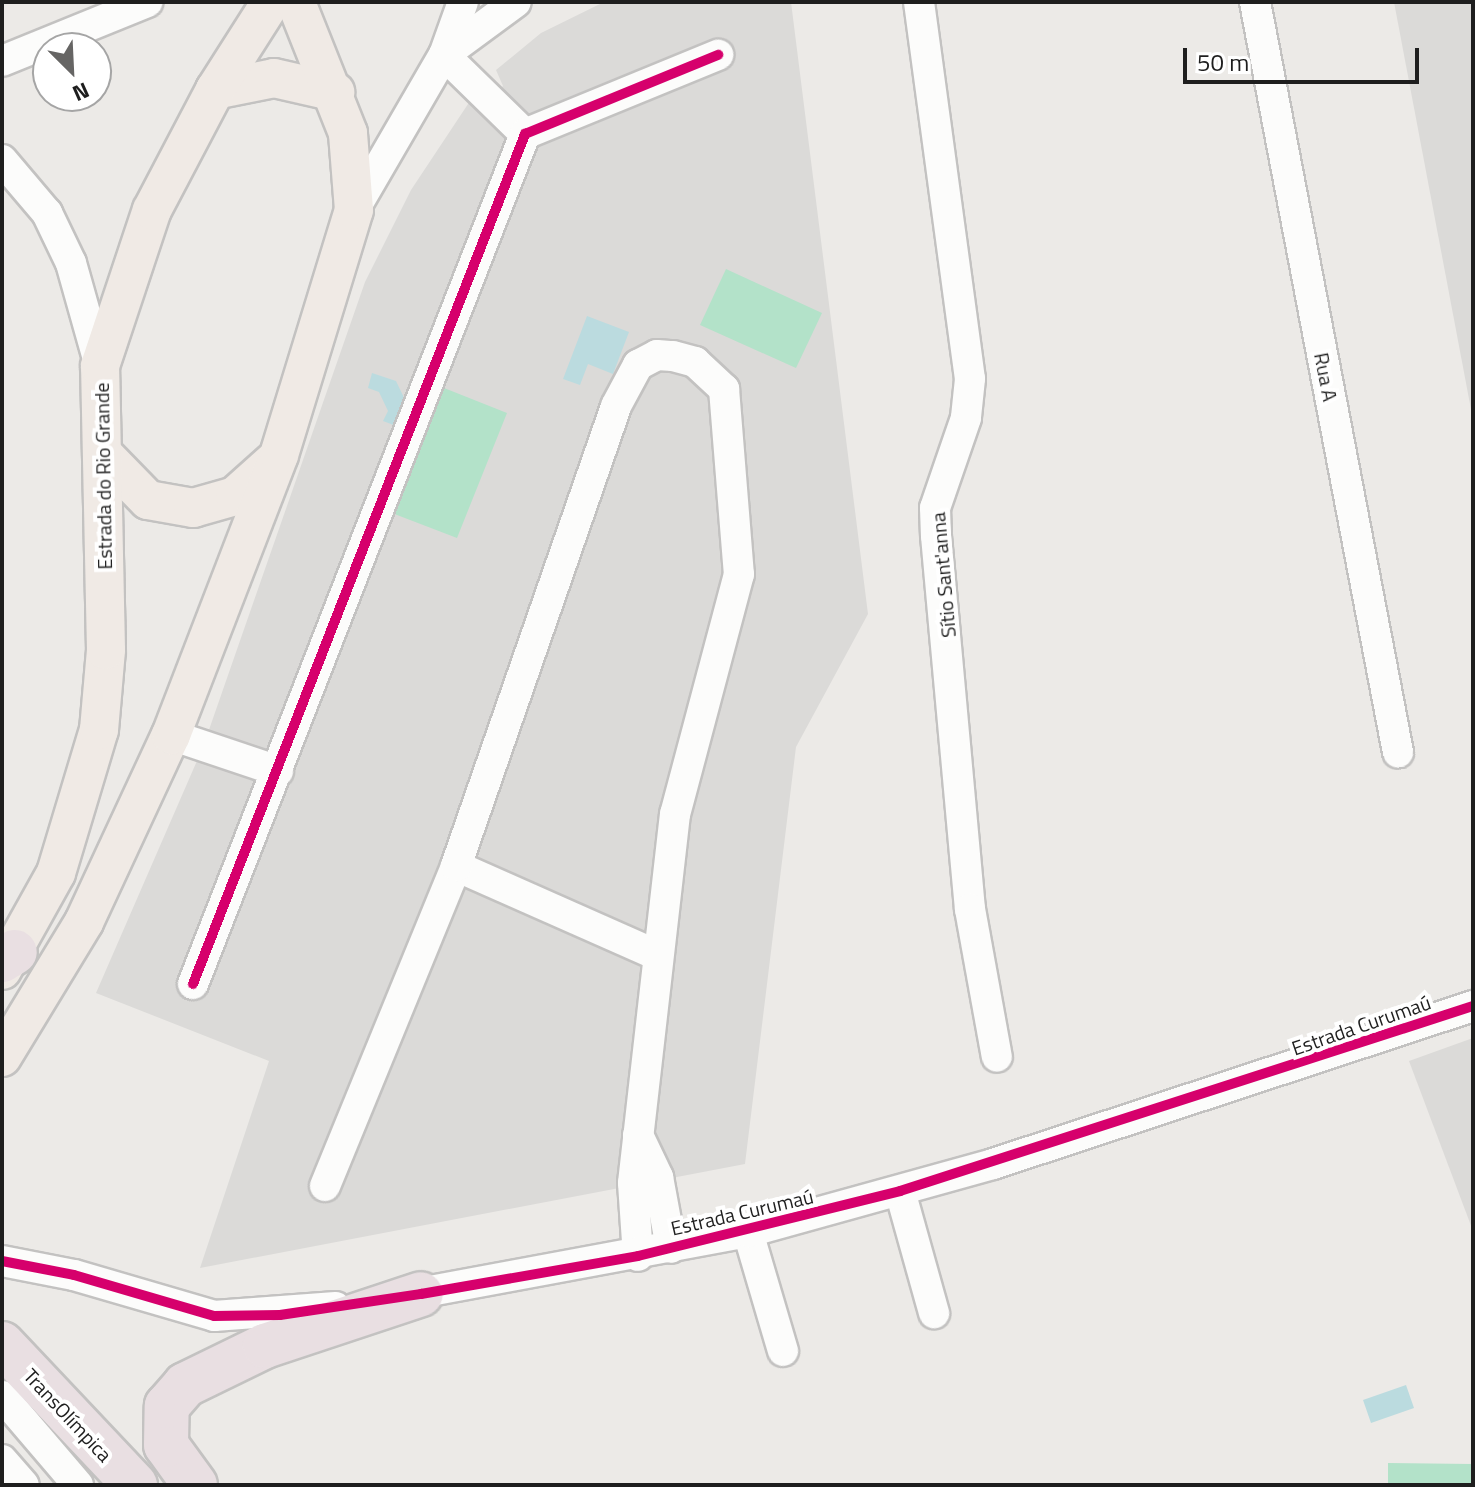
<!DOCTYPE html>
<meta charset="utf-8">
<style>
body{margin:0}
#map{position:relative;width:1475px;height:1487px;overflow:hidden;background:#eceae7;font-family:"Titillium Web",sans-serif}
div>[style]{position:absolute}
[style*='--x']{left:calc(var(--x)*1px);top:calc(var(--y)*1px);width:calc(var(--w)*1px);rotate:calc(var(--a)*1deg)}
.residential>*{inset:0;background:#dbdad8}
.pitch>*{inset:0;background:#b3e2c9}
.water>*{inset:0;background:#bbdbdf}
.roads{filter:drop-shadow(2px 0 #c3c2c1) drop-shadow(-2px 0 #c3c2c1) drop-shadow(0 2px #c3c2c1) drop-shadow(0 -2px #c3c2c1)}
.minor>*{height:30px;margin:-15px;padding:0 15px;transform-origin:15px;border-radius:15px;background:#fcfcfb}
.major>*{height:38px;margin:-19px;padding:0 19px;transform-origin:19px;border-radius:19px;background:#f0eae5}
.highway>*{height:44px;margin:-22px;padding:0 22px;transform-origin:22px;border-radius:22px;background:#e9dfe2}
.cycleway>*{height:10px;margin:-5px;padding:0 5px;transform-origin:5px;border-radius:5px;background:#d6006c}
span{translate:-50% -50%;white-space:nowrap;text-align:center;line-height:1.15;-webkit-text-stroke:8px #fff;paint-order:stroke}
.street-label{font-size:20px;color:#1e1e1e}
.frame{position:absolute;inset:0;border:4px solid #1e1e1e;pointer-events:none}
.north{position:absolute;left:32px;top:32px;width:80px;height:80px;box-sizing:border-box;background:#fff;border:2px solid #a5a5a5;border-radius:50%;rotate:156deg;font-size:22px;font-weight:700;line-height:32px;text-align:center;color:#1e1e1e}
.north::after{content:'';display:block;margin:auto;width:28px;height:36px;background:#666564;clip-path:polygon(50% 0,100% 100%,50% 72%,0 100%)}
.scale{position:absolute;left:1183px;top:48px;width:236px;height:36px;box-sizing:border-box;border:4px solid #1e1e1e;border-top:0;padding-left:10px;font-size:24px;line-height:28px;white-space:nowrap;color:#1e1e1e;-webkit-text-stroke:6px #fff;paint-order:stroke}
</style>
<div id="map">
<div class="residential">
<div style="clip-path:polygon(604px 2px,791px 2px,868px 614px,796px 747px,745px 1164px,200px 1268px,269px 1061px,96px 993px,203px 747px,365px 282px,411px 190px,474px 95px,491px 99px,503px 86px,496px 70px,541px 33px)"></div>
<div style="clip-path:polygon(1394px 2px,1473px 2px,1473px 420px)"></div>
<div style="clip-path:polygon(1473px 1038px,1473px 1231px,1409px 1061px)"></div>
</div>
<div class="pitch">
<div style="clip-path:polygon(726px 269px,822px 313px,796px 368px,700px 325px)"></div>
<div style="clip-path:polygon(434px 384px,507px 413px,457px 538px,384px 510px)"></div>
<div style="clip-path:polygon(1388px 1463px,1473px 1464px,1473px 1485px,1388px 1485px)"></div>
</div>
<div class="water">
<div style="clip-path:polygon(587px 316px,629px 332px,613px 374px,588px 364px,580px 385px,563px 379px)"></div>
<div style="clip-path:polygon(372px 373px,396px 381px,407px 404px,399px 427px,383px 421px,388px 411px,379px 392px,368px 388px)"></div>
<div style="clip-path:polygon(1406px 1385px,1414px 1408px,1371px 1423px,1363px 1400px)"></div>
</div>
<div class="roads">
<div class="minor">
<div style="--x:919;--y:2;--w:380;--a:82.3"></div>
<div style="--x:970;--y:379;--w:39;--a:96"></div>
<div style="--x:966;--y:418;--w:95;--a:109"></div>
<div style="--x:935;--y:508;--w:28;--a:88"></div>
<div style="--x:936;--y:536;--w:375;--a:84.8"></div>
<div style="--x:970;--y:909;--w:150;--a:79.7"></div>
<div style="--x:1255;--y:2;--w:764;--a:79.21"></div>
<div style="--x:444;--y:55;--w:113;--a:44.3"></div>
<div style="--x:444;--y:55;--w:56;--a:-70.3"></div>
<div style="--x:2;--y:61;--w:157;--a:-22.1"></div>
<div style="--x:2;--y:160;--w:70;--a:49.7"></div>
<div style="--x:47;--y:213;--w:55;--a:64.4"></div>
<div style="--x:71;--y:263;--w:107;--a:74.3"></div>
<div style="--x:354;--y:210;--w:179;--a:-59.9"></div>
<div style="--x:444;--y:55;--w:89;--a:-36.4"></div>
<div style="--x:171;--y:735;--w:113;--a:18.6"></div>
<div style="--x:456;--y:866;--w:218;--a:23.9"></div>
<div style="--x:193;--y:984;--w:913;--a:-68.66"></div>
<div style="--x:525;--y:134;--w:209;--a:-22.3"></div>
<div style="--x:638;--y:1135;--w:47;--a:64.5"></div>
<div style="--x:658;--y:1177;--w:72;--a:79.6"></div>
<div style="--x:325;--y:1186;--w:346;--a:-67.7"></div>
<div style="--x:456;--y:866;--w:487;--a:-70.8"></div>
<div style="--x:616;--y:406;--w:47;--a:-61.8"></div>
<div style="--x:638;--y:365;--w:21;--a:-28"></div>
<div style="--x:657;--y:355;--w:16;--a:4"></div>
<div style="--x:673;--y:356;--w:23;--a:15"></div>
<div style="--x:695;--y:362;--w:40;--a:43"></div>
<div style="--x:724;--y:389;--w:186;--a:85.4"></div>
<div style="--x:739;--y:574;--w:248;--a:104.9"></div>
<div style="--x:675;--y:814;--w:371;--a:96.5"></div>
<div style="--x:633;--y:1183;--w:73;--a:86.1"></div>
<div style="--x:900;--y:1191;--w:127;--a:74.4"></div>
<div style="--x:748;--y:1232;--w:124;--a:73.6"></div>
<div style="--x:2;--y:1261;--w:73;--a:11"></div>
<div style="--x:74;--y:1275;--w:146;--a:16.3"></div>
<div style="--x:214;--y:1316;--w:122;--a:-4.2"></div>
<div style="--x:403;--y:1296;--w:351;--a:-10.5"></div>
<div style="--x:748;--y:1232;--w:254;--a:-15.5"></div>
<div style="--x:993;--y:1164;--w:505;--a:-18.22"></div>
<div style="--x:2;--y:1396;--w:117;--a:49.5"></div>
<div style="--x:2;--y:1460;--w:33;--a:49"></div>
</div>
<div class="major">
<div style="--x:215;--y:90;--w:60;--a:-11.5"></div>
<div style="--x:274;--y:78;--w:63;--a:12.9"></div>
<div style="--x:106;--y:457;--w:60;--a:45.7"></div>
<div style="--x:148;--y:500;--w:46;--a:10.1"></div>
<div style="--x:193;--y:508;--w:44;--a:-15.9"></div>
<div style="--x:235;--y:496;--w:51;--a:-41.8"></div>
<div style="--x:2;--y:970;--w:111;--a:-60.9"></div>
<div style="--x:56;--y:873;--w:149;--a:-73.3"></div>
<div style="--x:99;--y:730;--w:80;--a:-85"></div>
<div style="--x:106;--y:650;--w:284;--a:-91.2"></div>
<div style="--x:100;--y:366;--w:164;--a:-71.6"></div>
<div style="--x:152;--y:210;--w:136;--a:-62.3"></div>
<div style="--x:215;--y:90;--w:104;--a:-57.5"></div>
<div style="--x:2;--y:1057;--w:158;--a:-58.7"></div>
<div style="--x:84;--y:922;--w:206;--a:-65.1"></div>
<div style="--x:171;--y:735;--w:300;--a:-68.9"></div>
<div style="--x:279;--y:455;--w:256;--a:-73"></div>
<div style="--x:354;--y:210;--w:77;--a:-94.5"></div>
<div style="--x:348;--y:133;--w:141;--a:-111.7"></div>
</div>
<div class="highway">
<div style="--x:2;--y:960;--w:15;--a:-32"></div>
<div style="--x:2;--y:1344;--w:194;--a:46.7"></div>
<div style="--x:195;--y:1485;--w:49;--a:-125.9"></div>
<div style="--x:166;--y:1445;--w:39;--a:-89"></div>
<div style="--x:167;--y:1406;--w:28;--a:-49"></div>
<div style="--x:185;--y:1385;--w:89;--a:-26"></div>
<div style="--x:265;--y:1346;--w:164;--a:-18.4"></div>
</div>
</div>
<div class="cycleway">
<div style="--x:193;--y:984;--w:913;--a:-68.66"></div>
<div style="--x:525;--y:134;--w:209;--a:-22.3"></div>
<div style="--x:2;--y:1261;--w:73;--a:11"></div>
<div style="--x:74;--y:1275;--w:146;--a:16.3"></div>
<div style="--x:214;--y:1316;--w:66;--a:-0.9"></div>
<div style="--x:280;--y:1315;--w:143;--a:-8.5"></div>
<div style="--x:421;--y:1294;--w:220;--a:-9.9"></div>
<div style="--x:638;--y:1256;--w:270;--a:-13.9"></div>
<div style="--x:900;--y:1191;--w:602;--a:-17.89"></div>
</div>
<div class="street-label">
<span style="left:1326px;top:377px;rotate:79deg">Rua A</span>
<span style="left:103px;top:476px;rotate:-91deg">Estrada do Rio Grande</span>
<span style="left:943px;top:575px;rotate:-95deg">Sítio Sant'anna</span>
<span style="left:1361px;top:1025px;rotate:-19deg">Estrada Curumaú</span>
<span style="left:742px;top:1212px;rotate:-13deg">Estrada Curumaú</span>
<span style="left:68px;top:1415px;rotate:47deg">TransOlímpica</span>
</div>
<div class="frame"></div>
<div class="north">N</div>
<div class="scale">50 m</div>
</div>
